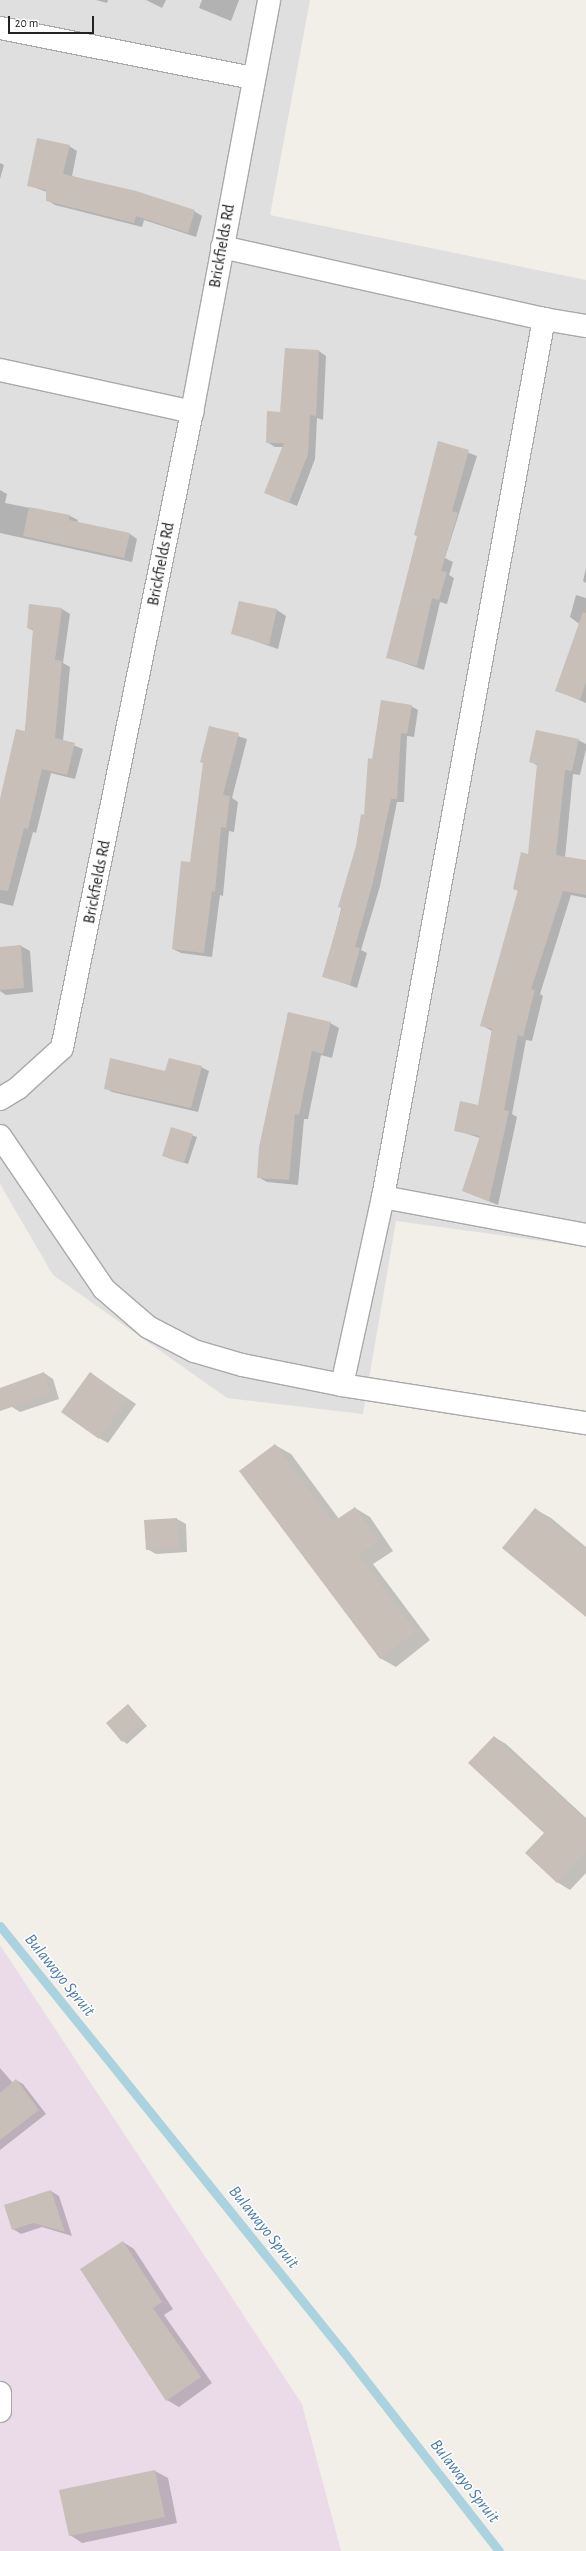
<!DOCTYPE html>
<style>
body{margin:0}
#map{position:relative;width:586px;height:2551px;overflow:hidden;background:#f2efe9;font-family:"Alegreya Sans",sans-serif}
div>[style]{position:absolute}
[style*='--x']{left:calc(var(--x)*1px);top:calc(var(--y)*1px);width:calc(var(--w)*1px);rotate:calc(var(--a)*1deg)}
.residential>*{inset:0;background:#e0dfdf}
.industrial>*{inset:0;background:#ebdbe8}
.shadow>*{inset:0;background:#0003}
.stream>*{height:9px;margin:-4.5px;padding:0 4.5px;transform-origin:4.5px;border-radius:4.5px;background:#aad3df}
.building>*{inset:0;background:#c7bfb8}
.roads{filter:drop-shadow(1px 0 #a9a9a9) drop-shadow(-1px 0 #a9a9a9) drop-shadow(0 1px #a9a9a9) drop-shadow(0 -1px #a9a9a9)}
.minor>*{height:22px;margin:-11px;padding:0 11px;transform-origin:11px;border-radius:11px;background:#fff}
span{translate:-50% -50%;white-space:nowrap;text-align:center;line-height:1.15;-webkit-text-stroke:3px #fff;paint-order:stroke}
.street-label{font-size:16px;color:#222}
.water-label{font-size:17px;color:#4a7aab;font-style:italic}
.scale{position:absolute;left:8px;top:16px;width:86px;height:18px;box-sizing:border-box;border:2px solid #222;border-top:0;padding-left:5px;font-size:12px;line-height:14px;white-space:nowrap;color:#222;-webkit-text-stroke:3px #fff;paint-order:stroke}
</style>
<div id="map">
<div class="residential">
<div style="clip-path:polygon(0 0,310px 0,270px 215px,586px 280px,586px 1247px,396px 1221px,363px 1414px,227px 1398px,53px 1275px,0 1184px)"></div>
</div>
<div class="industrial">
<div style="clip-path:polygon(0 1945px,302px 2404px,341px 2551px,0 2551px)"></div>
</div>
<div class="shadow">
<div style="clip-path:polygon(96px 0,108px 0,107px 3px)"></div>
<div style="clip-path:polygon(146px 0,166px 0,162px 8px)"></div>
<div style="clip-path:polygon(202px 0,239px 0,231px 21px,199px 8px)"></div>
<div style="clip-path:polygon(69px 146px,77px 151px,72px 176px,194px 211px,202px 216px,196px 237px,144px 220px,142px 227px,55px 205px,47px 200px,47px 192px,28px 185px)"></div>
<div style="clip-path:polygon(0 163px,4px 165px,0 179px)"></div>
<div style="clip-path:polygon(319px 351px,326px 356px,323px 420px,317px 418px,315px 459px,297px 506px,266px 493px,283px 447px,275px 447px,267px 442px)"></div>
<div style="clip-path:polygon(439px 442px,477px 456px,445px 558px,453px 562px,449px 575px,454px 578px,447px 604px,440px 602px,424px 670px,387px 657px,418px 537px,415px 535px)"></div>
<div style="clip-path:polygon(0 490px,7px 494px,5px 503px,70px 516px,78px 520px,77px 523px,130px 534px,137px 539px,132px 562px,0 533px)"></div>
<div style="clip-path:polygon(586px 568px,586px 583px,583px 581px)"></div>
<div style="clip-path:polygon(576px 595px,586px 598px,586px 629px,570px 617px)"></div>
<div style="clip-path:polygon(239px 602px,277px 610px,286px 616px,278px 649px,232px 633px)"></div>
<div style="clip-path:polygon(62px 609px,70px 614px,63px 663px,70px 667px,63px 741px,83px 749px,75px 779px,51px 773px,36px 833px,33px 832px,13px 906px,0 903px,0 803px,25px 732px,34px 631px,28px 628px)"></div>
<div style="clip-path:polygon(586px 657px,586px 703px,556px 690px)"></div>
<div style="clip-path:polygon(411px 706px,418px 710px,414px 737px,407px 736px,404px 802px,397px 802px,380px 886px,361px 950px,367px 953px,357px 988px,324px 976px,365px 816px,373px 760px)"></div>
<div style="clip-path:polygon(210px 727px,247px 739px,232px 798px,238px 802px,234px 832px,229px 831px,223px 896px,220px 895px,212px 957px,181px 953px,173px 949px,191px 863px)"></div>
<div style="clip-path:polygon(578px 740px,586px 744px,586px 749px,580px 775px,573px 774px,565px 858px,586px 861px,586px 898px,571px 895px,540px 994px,543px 996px,532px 1041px,526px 1040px,512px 1114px,517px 1117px,498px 1205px,463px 1191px,480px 1138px,455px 1130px,479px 1106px,492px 1031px,481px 1025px,519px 891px,514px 889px,529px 855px,538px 766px,530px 761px)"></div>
<div style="clip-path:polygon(21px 946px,30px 951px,33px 992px,6px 995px,0 991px,0 948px)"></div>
<div style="clip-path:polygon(288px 1013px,330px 1023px,339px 1028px,332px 1058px,321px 1055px,308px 1119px,304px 1119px,298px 1185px,267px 1182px,258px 1177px)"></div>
<div style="clip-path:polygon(201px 1067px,209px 1071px,198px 1112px,112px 1092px,105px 1088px,166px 1072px)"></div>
<div style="clip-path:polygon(172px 1128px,197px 1137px,188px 1164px,168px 1158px)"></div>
<div style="clip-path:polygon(44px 1373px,53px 1379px,59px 1399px,20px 1412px,12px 1407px)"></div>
<div style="clip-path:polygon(90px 1373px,136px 1404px,108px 1443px,99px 1438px)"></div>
<div style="clip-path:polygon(275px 1445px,291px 1454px,339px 1519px,355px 1508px,370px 1517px,393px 1551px,373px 1564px,430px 1640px,396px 1667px,380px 1658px)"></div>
<div style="clip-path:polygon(535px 1509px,551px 1518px,586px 1547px,586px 1616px)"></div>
<div style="clip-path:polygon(177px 1519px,186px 1524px,187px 1552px,156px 1554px,147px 1549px)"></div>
<div style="clip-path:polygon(128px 1705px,147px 1726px,127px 1744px,123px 1741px)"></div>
<div style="clip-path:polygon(494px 1737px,506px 1744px,586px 1818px,586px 1873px,570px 1890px,557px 1882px,545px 1833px)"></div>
<div style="clip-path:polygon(0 2068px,13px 2083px,16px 2080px,23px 2084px,46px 2114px,0 2150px)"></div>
<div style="clip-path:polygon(51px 2191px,59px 2196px,72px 2236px,42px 2227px,21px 2234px,13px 2229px)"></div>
<div style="clip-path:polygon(123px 2242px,134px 2249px,173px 2309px,164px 2315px,212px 2383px,179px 2407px,167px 2400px)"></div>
<div style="clip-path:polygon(155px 2471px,168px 2478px,177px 2523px,82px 2543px,70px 2535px)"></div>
</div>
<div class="stream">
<div style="--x:0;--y:1926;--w:545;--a:51.11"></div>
<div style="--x:342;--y:2350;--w:255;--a:52"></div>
</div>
<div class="building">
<div style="clip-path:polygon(37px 138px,70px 145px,63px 174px,136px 191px,195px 210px,188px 233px,136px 216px,134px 223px,46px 201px,46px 190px,27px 186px)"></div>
<div style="clip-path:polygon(285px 348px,319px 350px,316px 416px,310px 415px,308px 454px,289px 503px,264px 493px,284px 443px,266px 443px,267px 411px,280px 412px)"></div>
<div style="clip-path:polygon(438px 441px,469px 450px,452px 511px,458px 513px,441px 571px,447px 572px,439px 600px,432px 598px,417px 666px,386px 658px,417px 536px,414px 535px)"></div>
<div style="clip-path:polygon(29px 507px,70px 515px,69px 520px,130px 533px,124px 558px,23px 536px)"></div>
<div style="clip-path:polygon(239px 601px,277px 609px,269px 645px,231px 634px)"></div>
<div style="clip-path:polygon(29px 604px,62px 608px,55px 660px,62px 661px,55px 738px,75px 743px,67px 775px,42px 769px,28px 829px,24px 828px,8px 891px,0 890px,0 799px,16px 729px,25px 731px,33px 629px,27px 628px)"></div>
<div style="clip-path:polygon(583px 612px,586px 613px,586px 682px,580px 700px,555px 691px)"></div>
<div style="clip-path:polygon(381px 700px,412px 705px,407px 734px,401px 733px,397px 799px,391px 799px,373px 882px,355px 947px,360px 948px,350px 985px,322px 977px,342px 908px,338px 907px,356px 846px,361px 814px,364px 815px,368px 758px,372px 759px)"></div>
<div style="clip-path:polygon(209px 726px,239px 733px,223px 795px,230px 796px,226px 828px,221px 827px,215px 892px,212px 891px,204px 953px,172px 949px,181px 861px,190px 862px,203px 763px,200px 762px)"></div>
<div style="clip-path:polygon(536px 730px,579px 739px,572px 771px,565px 770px,556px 855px,586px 860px,586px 895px,563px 891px,531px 989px,535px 990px,523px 1037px,518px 1035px,504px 1110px,509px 1111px,489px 1201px,462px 1191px,480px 1136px,454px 1131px,460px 1101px,478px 1105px,492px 1029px,480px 1026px,518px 890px,513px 889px,521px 852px,528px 854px,537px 764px,529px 762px)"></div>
<div style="clip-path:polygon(21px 945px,24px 988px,0 990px,0 947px)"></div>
<div style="clip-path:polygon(288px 1012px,331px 1022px,323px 1054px,312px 1051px,299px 1115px,295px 1114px,289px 1180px,257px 1178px,259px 1147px)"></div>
<div style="clip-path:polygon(110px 1058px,165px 1071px,169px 1058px,202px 1066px,191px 1108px,104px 1089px)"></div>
<div style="clip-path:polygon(171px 1127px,193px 1134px,184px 1163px,162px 1156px)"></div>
<div style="clip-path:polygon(44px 1372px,51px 1394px,0 1411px,0 1388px)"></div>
<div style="clip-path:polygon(90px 1372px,127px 1399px,99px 1439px,61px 1412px)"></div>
<div style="clip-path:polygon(275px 1444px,333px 1522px,355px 1507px,378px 1542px,359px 1555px,416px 1631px,380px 1659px,239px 1471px)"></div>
<div style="clip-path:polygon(535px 1508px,586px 1550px,586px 1617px,502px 1548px)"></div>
<div style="clip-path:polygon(177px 1518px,179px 1548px,146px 1550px,144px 1520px)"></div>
<div style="clip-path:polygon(128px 1704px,144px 1723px,122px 1742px,106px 1723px)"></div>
<div style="clip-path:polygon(494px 1736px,586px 1821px,586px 1852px,557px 1883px,525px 1853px,544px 1833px,468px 1763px)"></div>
<div style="clip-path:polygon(16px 2079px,39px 2110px,0 2140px,0 2093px)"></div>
<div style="clip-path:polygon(51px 2190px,65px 2232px,33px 2223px,12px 2230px,4px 2205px)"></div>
<div style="clip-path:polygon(123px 2241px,162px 2302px,153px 2308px,201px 2377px,166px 2401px,80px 2269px)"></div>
<div style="clip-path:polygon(155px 2470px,165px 2517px,69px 2536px,59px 2490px)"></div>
</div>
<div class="roads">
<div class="minor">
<div style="--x:0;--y:28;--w:258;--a:11.2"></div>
<div style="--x:222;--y:247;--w:330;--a:12.6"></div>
<div style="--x:544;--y:319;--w:43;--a:9.5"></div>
<div style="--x:0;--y:370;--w:197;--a:12.3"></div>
<div style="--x:0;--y:1099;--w:21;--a:-31"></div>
<div style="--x:18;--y:1088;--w:59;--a:-42.3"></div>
<div style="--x:62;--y:1048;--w:649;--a:-78.45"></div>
<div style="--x:192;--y:412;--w:419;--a:-79.4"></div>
<div style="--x:0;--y:1136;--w:185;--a:55.8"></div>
<div style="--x:104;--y:1289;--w:58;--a:40.8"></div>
<div style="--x:148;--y:1327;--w:52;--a:27.6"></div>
<div style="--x:194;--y:1351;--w:50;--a:16.3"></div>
<div style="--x:242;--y:1365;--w:102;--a:11.3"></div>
<div style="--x:342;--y:1385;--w:247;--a:8.9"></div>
<div style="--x:383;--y:1197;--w:207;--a:10.6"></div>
<div style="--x:342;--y:1385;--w:192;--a:-77.7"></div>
<div style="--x:383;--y:1197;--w:893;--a:-79.61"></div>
<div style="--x:0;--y:2393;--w:18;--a:90"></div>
</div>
</div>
<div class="street-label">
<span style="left:222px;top:246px;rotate:-80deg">Brickfields Rd</span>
<span style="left:161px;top:564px;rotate:-79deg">Brickfields Rd</span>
<span style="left:97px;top:882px;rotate:-79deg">Brickfields Rd</span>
</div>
<div class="water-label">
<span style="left:60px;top:1975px;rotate:51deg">Bulawayo Spruit</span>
<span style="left:264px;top:2227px;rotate:51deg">Bulawayo Spruit</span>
<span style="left:465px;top:2481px;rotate:52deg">Bulawayo Spruit</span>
</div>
<div class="scale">20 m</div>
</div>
